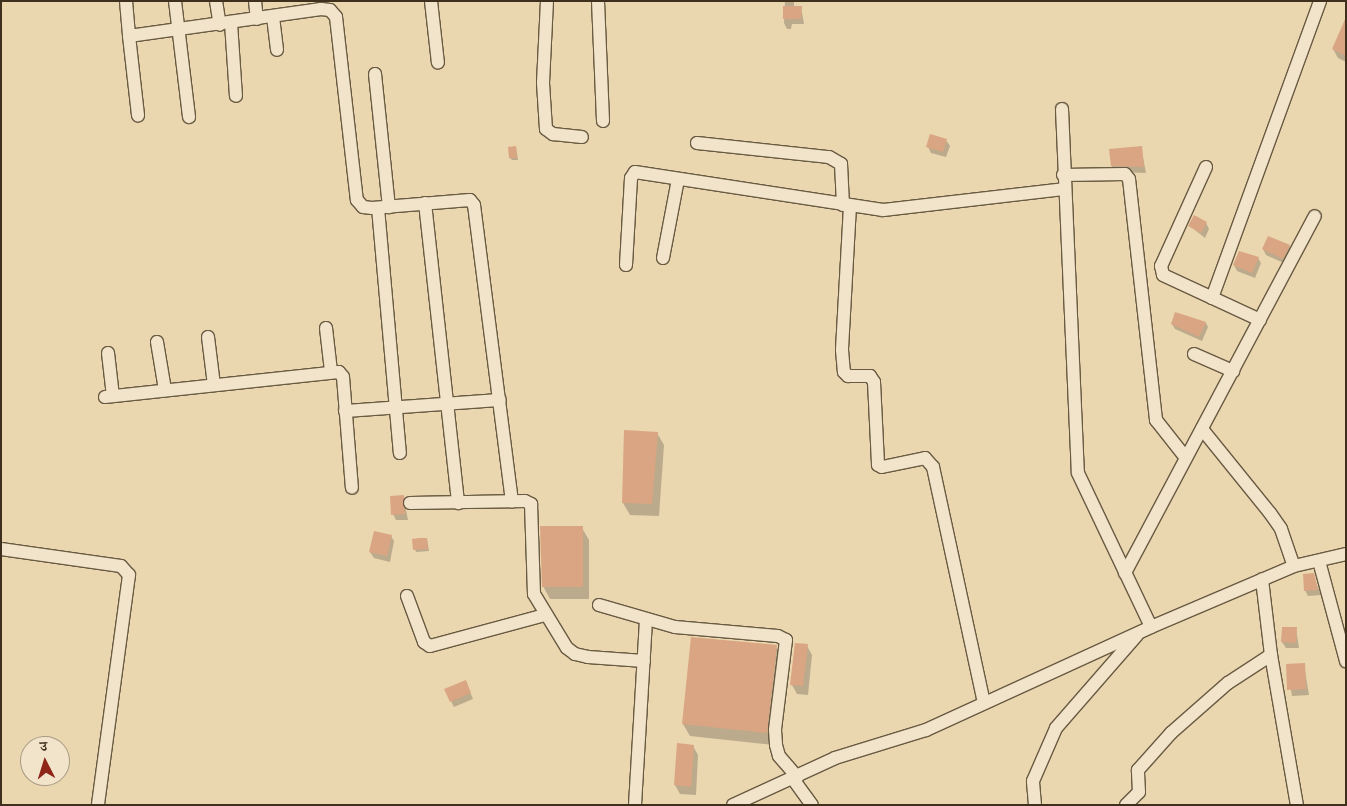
<!DOCTYPE html>
<meta charset="utf-8">
<style>
body{margin:0}
#map{position:relative;width:1347px;height:806px;overflow:hidden;background:#ead6af;font-family:"Libre Bodoni","Noto Serif Devanagari",serif}
div>[style]{position:absolute}
[style*='--x']{left:calc(var(--x)*1px);top:calc(var(--y)*1px);width:calc(var(--w)*1px);rotate:calc(var(--a)*1deg)}
.shadow>*{inset:0;background:#0003}
.building>*{inset:0;background:#daa582}
.roads{filter:drop-shadow(1px 0 #695a42) drop-shadow(-1px 0 #695a42) drop-shadow(0 1px #695a42) drop-shadow(0 -1px #695a42)}
.street>*{height:12px;margin:-6px;padding:0 6px;transform-origin:6px;border-radius:6px;background:#f1e4cb}
span{translate:-50% -50%;white-space:nowrap;text-align:center;line-height:1.15;-webkit-text-stroke:4px #f1e4cb;paint-order:stroke}
.frame{position:absolute;inset:0;border:2px solid #3e301d;pointer-events:none}
.north{position:absolute;left:20px;top:736px;width:50px;height:50px;box-sizing:border-box;background:#f1e4cb;border:1px solid #a99c85;border-radius:50%;rotate:355deg;font-size:14px;font-weight:700;line-height:20px;text-align:center;color:#3e301d}
.north::after{content:'';display:block;margin:auto;width:18px;height:22px;background:#8f2418;clip-path:polygon(50% 0,100% 100%,50% 72%,0 100%)}
</style>
<div id="map">
<div class="shadow">
<div style="clip-path:polygon(785px 1px,794px 1px,794px 7px,801px 7px,804px 24px,792px 24px,791px 29px,787px 29px,784px 23px)"></div>
<div style="clip-path:polygon(1346px 24px,1346px 62px,1338px 58px,1333px 49px)"></div>
<div style="clip-path:polygon(946px 140px,950px 146px,946px 157px,931px 153px,928px 147px)"></div>
<div style="clip-path:polygon(516px 147px,518px 160px,512px 160px,510px 158px)"></div>
<div style="clip-path:polygon(1141px 147px,1146px 173px,1115px 172px,1112px 166px)"></div>
<div style="clip-path:polygon(1206px 223px,1209px 229px,1205px 238px,1190px 226px)"></div>
<div style="clip-path:polygon(1289px 246px,1293px 252px,1286px 264px,1266px 255px,1263px 249px)"></div>
<div style="clip-path:polygon(1258px 258px,1261px 263px,1255px 278px,1237px 271px,1234px 265px)"></div>
<div style="clip-path:polygon(1176px 313px,1206px 323px,1208px 327px,1202px 341px,1175px 329px,1172px 324px)"></div>
<div style="clip-path:polygon(657px 433px,664px 445px,659px 516px,630px 515px,623px 503px)"></div>
<div style="clip-path:polygon(403px 496px,408px 520px,396px 520px,393px 514px)"></div>
<div style="clip-path:polygon(582px 528px,589px 540px,589px 599px,550px 599px,543px 586px)"></div>
<div style="clip-path:polygon(391px 536px,394px 541px,390px 562px,374px 558px,370px 552px)"></div>
<div style="clip-path:polygon(427px 539px,429px 551px,416px 552px,413px 540px)"></div>
<div style="clip-path:polygon(1313px 575px,1321px 595px,1308px 596px,1305px 590px)"></div>
<div style="clip-path:polygon(1296px 629px,1299px 648px,1286px 648px,1282px 642px)"></div>
<div style="clip-path:polygon(807px 646px,812px 655px,808px 695px,797px 694px,792px 685px)"></div>
<div style="clip-path:polygon(776px 647px,784px 659px,774px 745px,690px 736px,683px 724px)"></div>
<div style="clip-path:polygon(1304px 665px,1309px 695px,1292px 696px,1287px 666px)"></div>
<div style="clip-path:polygon(468px 687px,473px 699px,454px 707px,451px 701px)"></div>
<div style="clip-path:polygon(693px 746px,698px 755px,696px 795px,680px 794px,675px 785px)"></div>
</div>
<div class="building">
<div style="clip-path:polygon(783px 6px,802px 6px,801px 19px,783px 19px)"></div>
<div style="clip-path:polygon(1346px 17px,1346px 56px,1332px 49px)"></div>
<div style="clip-path:polygon(930px 134px,947px 139px,943px 152px,926px 147px)"></div>
<div style="clip-path:polygon(516px 146px,517px 158px,509px 158px,508px 147px)"></div>
<div style="clip-path:polygon(1142px 146px,1144px 167px,1111px 166px,1109px 149px)"></div>
<div style="clip-path:polygon(1194px 215px,1207px 222px,1201px 233px,1188px 226px)"></div>
<div style="clip-path:polygon(1268px 236px,1290px 245px,1283px 259px,1262px 249px)"></div>
<div style="clip-path:polygon(1239px 251px,1259px 257px,1252px 273px,1233px 265px)"></div>
<div style="clip-path:polygon(1175px 312px,1206px 322px,1199px 337px,1171px 324px)"></div>
<div style="clip-path:polygon(624px 430px,658px 432px,652px 504px,622px 503px)"></div>
<div style="clip-path:polygon(404px 495px,405px 514px,391px 515px,390px 496px)"></div>
<div style="clip-path:polygon(540px 526px,583px 526px,583px 587px,542px 587px)"></div>
<div style="clip-path:polygon(374px 531px,392px 535px,387px 556px,369px 552px)"></div>
<div style="clip-path:polygon(419px 538px,427px 538px,428px 549px,413px 550px,412px 539px)"></div>
<div style="clip-path:polygon(1314px 573px,1318px 590px,1304px 591px,1303px 574px)"></div>
<div style="clip-path:polygon(1282px 627px,1297px 627px,1296px 643px,1281px 642px)"></div>
<div style="clip-path:polygon(691px 637px,777px 645px,767px 733px,682px 724px)"></div>
<div style="clip-path:polygon(795px 643px,808px 644px,803px 686px,790px 685px)"></div>
<div style="clip-path:polygon(1305px 663px,1306px 689px,1287px 690px,1286px 664px)"></div>
<div style="clip-path:polygon(466px 680px,471px 693px,450px 702px,444px 689px)"></div>
<div style="clip-path:polygon(677px 743px,694px 745px,691px 787px,674px 785px)"></div>
</div>
<div class="roads">
<div class="street">
<div style="--x:126;--y:1;--w:35;--a:85"></div>
<div style="--x:129;--y:36;--w:194;--a:-8"></div>
<div style="--x:321;--y:9;--w:9;--a:6"></div>
<div style="--x:330;--y:10;--w:9;--a:49"></div>
<div style="--x:336;--y:17;--w:184;--a:83.5"></div>
<div style="--x:357;--y:200;--w:9;--a:49"></div>
<div style="--x:363;--y:207;--w:9;--a:6"></div>
<div style="--x:372;--y:208;--w:98;--a:-4.7"></div>
<div style="--x:470;--y:200;--w:6;--a:51"></div>
<div style="--x:474;--y:205;--w:299;--a:82.7"></div>
<div style="--x:175;--y:1;--w:117;--a:83.1"></div>
<div style="--x:216;--y:1;--w:24;--a:81"></div>
<div style="--x:255;--y:1;--w:18;--a:84"></div>
<div style="--x:431;--y:1;--w:62;--a:83.6"></div>
<div style="--x:547;--y:1;--w:82;--a:92.8"></div>
<div style="--x:543;--y:83;--w:46;--a:86.3"></div>
<div style="--x:546;--y:129;--w:9;--a:36"></div>
<div style="--x:553;--y:134;--w:29;--a:6"></div>
<div style="--x:598;--y:1;--w:120;--a:87.6"></div>
<div style="--x:273;--y:17;--w:33;--a:83"></div>
<div style="--x:231;--y:23;--w:73;--a:86.1"></div>
<div style="--x:129;--y:36;--w:80;--a:83.5"></div>
<div style="--x:375;--y:74;--w:134;--a:84"></div>
<div style="--x:1062;--y:109;--w:364;--a:87.5"></div>
<div style="--x:1078;--y:473;--w:170;--a:64.6"></div>
<div style="--x:697;--y:143;--w:133;--a:6.1"></div>
<div style="--x:829;--y:157;--w:14;--a:30"></div>
<div style="--x:841;--y:164;--w:41;--a:87.2"></div>
<div style="--x:1206;--y:167;--w:109;--a:114.4"></div>
<div style="--x:1161;--y:266;--w:9;--a:77"></div>
<div style="--x:1163;--y:275;--w:107;--a:24.9"></div>
<div style="--x:1063;--y:175;--w:62;--a:-0.9"></div>
<div style="--x:1125;--y:174;--w:6;--a:51"></div>
<div style="--x:1129;--y:179;--w:243;--a:83.6"></div>
<div style="--x:1156;--y:420;--w:48;--a:51.7"></div>
<div style="--x:425;--y:203;--w:302;--a:83.7"></div>
<div style="--x:850;--y:206;--w:144;--a:93.2"></div>
<div style="--x:842;--y:350;--w:22;--a:85"></div>
<div style="--x:844;--y:372;--w:6;--a:45"></div>
<div style="--x:848;--y:376;--w:22;--a:0"></div>
<div style="--x:870;--y:376;--w:7;--a:56"></div>
<div style="--x:874;--y:382;--w:83;--a:87.2"></div>
<div style="--x:878;--y:465;--w:4;--a:27"></div>
<div style="--x:882;--y:467;--w:44;--a:-11.8"></div>
<div style="--x:925;--y:458;--w:12;--a:48"></div>
<div style="--x:933;--y:467;--w:241;--a:77.8"></div>
<div style="--x:378;--y:208;--w:246;--a:84.9"></div>
<div style="--x:663;--y:258;--w:80;--a:-79.2"></div>
<div style="--x:626;--y:265;--w:87;--a:-86.7"></div>
<div style="--x:631;--y:178;--w:7;--a:-56"></div>
<div style="--x:635;--y:172;--w:251;--a:8.7"></div>
<div style="--x:883;--y:210;--w:182;--a:-6.6"></div>
<div style="--x:1212;--y:298;--w:316;--a:-70"></div>
<div style="--x:326;--y:328;--w:43;--a:83.4"></div>
<div style="--x:208;--y:337;--w:48;--a:82.9"></div>
<div style="--x:157;--y:342;--w:49;--a:80.5"></div>
<div style="--x:108;--y:353;--w:43;--a:83.4"></div>
<div style="--x:1194;--y:354;--w:43;--a:23.6"></div>
<div style="--x:105;--y:397;--w:235;--a:-6.1"></div>
<div style="--x:339;--y:372;--w:6;--a:51"></div>
<div style="--x:343;--y:377;--w:111;--a:85.4"></div>
<div style="--x:345;--y:411;--w:155;--a:-4.1"></div>
<div style="--x:1202;--y:429;--w:108;--a:51"></div>
<div style="--x:1270;--y:513;--w:19;--a:55"></div>
<div style="--x:1281;--y:529;--w:39;--a:71"></div>
<div style="--x:410;--y:503;--w:115;--a:-1"></div>
<div style="--x:525;--y:501;--w:7;--a:27"></div>
<div style="--x:531;--y:504;--w:90;--a:88.1"></div>
<div style="--x:534;--y:594;--w:63;--a:58.6"></div>
<div style="--x:567;--y:648;--w:10;--a:37"></div>
<div style="--x:575;--y:654;--w:13;--a:13"></div>
<div style="--x:588;--y:657;--w:56;--a:4.1"></div>
<div style="--x:1;--y:549;--w:121;--a:8.1"></div>
<div style="--x:121;--y:566;--w:12;--a:48"></div>
<div style="--x:129;--y:575;--w:232;--a:97.7"></div>
<div style="--x:1319;--y:561;--w:104;--a:74.9"></div>
<div style="--x:1125;--y:573;--w:404;--a:-62"></div>
<div style="--x:407;--y:596;--w:49;--a:69.7"></div>
<div style="--x:424;--y:642;--w:7;--a:34"></div>
<div style="--x:430;--y:646;--w:119;--a:-15.1"></div>
<div style="--x:599;--y:605;--w:79;--a:16.1"></div>
<div style="--x:675;--y:627;--w:103;--a:5"></div>
<div style="--x:778;--y:636;--w:9;--a:27"></div>
<div style="--x:786;--y:640;--w:91;--a:97"></div>
<div style="--x:775;--y:730;--w:15;--a:86"></div>
<div style="--x:776;--y:745;--w:11;--a:75"></div>
<div style="--x:779;--y:756;--w:28;--a:49"></div>
<div style="--x:1271;--y:655;--w:152;--a:80.2"></div>
<div style="--x:793;--y:779;--w:32;--a:54"></div>
<div style="--x:635;--y:805;--w:186;--a:-86.6"></div>
<div style="--x:733;--y:805;--w:112;--a:-24.7"></div>
<div style="--x:835;--y:758;--w:95;--a:-17.1"></div>
<div style="--x:926;--y:730;--w:247;--a:-24.6"></div>
<div style="--x:1151;--y:627;--w:155;--a:-23.1"></div>
<div style="--x:1294;--y:566;--w:53;--a:-13"></div>
<div style="--x:1035;--y:805;--w:24;--a:-95"></div>
<div style="--x:1033;--y:781;--w:58;--a:-66.5"></div>
<div style="--x:1056;--y:728;--w:123;--a:-48.9"></div>
<div style="--x:1126;--y:805;--w:18;--a:-45"></div>
<div style="--x:1139;--y:792;--w:22;--a:-93"></div>
<div style="--x:1138;--y:770;--w:50;--a:-48.3"></div>
<div style="--x:1171;--y:733;--w:76;--a:-41.3"></div>
<div style="--x:1228;--y:683;--w:51;--a:-33.1"></div>
<div style="--x:1271;--y:655;--w:76;--a:-96.8"></div>
</div>
</div>
<div class="frame"></div>
<div class="north">उ</div>
</div>
